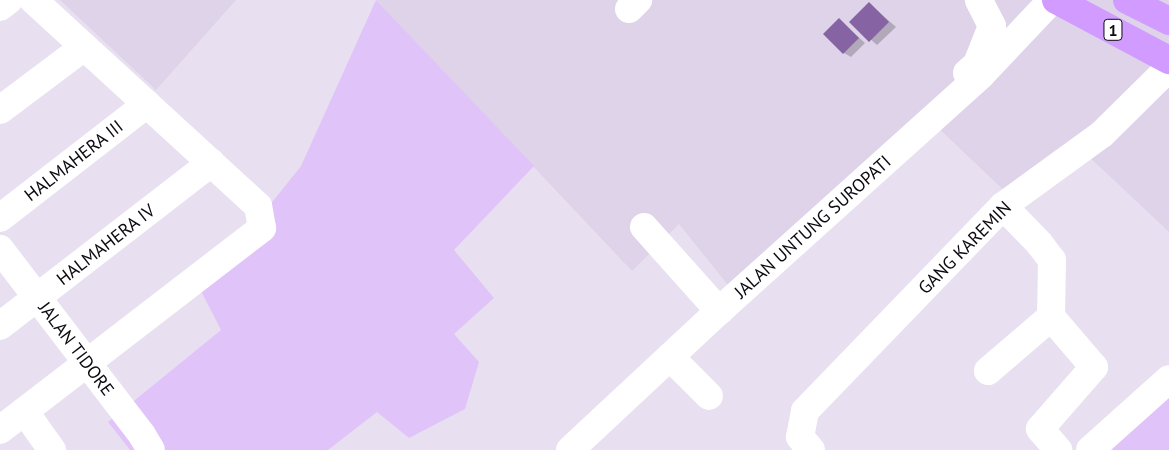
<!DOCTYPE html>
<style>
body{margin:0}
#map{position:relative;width:1169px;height:450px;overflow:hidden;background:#e8e0f0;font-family:"PT Sans",sans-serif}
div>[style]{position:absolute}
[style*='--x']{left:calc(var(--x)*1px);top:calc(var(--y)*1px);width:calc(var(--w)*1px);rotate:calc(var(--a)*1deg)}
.built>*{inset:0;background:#ded3e9}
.green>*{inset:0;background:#e0c4f9}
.shadow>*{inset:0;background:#0003}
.building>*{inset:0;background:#8664a3}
.minor>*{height:28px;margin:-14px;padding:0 14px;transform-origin:14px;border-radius:14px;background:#fff}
.highway>*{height:28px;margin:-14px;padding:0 14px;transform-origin:14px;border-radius:14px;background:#d19bff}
span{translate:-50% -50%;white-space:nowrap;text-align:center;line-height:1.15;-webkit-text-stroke:4px #fff;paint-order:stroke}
.shield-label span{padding:1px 4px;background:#fff;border:1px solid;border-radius:4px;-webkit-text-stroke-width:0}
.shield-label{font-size:16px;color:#0d0a0f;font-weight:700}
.street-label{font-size:18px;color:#0d0a0f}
</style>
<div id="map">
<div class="built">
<div style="clip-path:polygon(60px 0,236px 0,156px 90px)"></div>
<div style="clip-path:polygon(376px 0,1169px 0,1169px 232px,1086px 154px,1015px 201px,930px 120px,744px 305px,679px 224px,632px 271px)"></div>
</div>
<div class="green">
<div style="clip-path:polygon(376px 0,534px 166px,454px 250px,494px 298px,454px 334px,479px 362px,465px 409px,409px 438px,377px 412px,328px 450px,130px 450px,108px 422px,221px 330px,201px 291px,301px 166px)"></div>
<div style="clip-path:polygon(1169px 373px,1169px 450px,1095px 450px)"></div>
</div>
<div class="shadow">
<div style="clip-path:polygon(870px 4px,896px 27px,877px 45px,851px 22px)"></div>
<div style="clip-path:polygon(839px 20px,865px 43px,851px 57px,844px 53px)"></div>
</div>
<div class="building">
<div style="clip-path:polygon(869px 2px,889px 22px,869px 42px,849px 22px)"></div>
<div style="clip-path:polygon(839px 18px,859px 38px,843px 54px,823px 34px)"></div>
</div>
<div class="minor">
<div style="--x:0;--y:7;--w:11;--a:-38"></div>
<div style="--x:629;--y:9;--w:13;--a:-45"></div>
<div style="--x:967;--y:73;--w:13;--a:-42"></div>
<div style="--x:977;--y:64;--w:41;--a:-68.5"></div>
<div style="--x:992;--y:26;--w:29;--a:-117"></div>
<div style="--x:0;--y:110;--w:105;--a:-36.9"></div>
<div style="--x:1003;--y:206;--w:52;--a:45.8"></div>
<div style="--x:1039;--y:243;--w:21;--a:53"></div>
<div style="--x:1052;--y:260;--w:57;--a:91"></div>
<div style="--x:1051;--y:317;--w:66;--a:49.3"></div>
<div style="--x:1094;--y:367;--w:82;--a:131.1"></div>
<div style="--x:1040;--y:429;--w:28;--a:49"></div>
<div style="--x:0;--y:218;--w:186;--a:-37.8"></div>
<div style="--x:644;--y:227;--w:113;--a:48.2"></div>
<div style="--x:0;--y:249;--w:234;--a:52.6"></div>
<div style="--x:142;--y:435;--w:17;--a:59"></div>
<div style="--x:0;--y:326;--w:267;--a:-37.7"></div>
<div style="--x:670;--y:357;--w:55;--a:45"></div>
<div style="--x:988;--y:371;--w:83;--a:-40.6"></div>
<div style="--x:25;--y:412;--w:47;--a:54.6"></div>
<div style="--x:0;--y:430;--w:331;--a:-37.6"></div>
<div style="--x:262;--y:228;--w:22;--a:-100"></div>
<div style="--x:258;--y:206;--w:305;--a:-137.5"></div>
<div style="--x:570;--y:450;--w:204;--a:-43"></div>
<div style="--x:719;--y:311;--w:353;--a:-42"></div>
<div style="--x:981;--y:75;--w:103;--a:-46.6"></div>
<div style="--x:811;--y:450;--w:17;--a:-130"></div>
<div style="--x:800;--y:437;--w:26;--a:-79"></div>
<div style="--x:805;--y:411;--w:285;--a:-46"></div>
<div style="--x:1003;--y:206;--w:122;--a:-36"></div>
<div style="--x:1102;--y:134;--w:94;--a:-44.6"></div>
<div style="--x:1090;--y:450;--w:106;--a:-41.9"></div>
</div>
<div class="highway">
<div style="--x:1056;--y:0;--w:128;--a:28"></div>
<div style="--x:1127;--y:0;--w:47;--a:26.6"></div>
</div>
<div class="shield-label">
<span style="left:1113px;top:30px">1</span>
</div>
<div class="street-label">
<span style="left:74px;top:161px;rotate:-38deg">HALMAHERA III</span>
<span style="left:813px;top:227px;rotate:-42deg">JALAN UNTUNG SUROPATI</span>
<span style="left:106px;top:245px;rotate:-38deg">HALMAHERA IV</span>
<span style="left:965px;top:248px;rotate:-45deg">GANG KAREMIN</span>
<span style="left:76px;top:349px;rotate:53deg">JALAN TIDORE</span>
</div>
</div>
